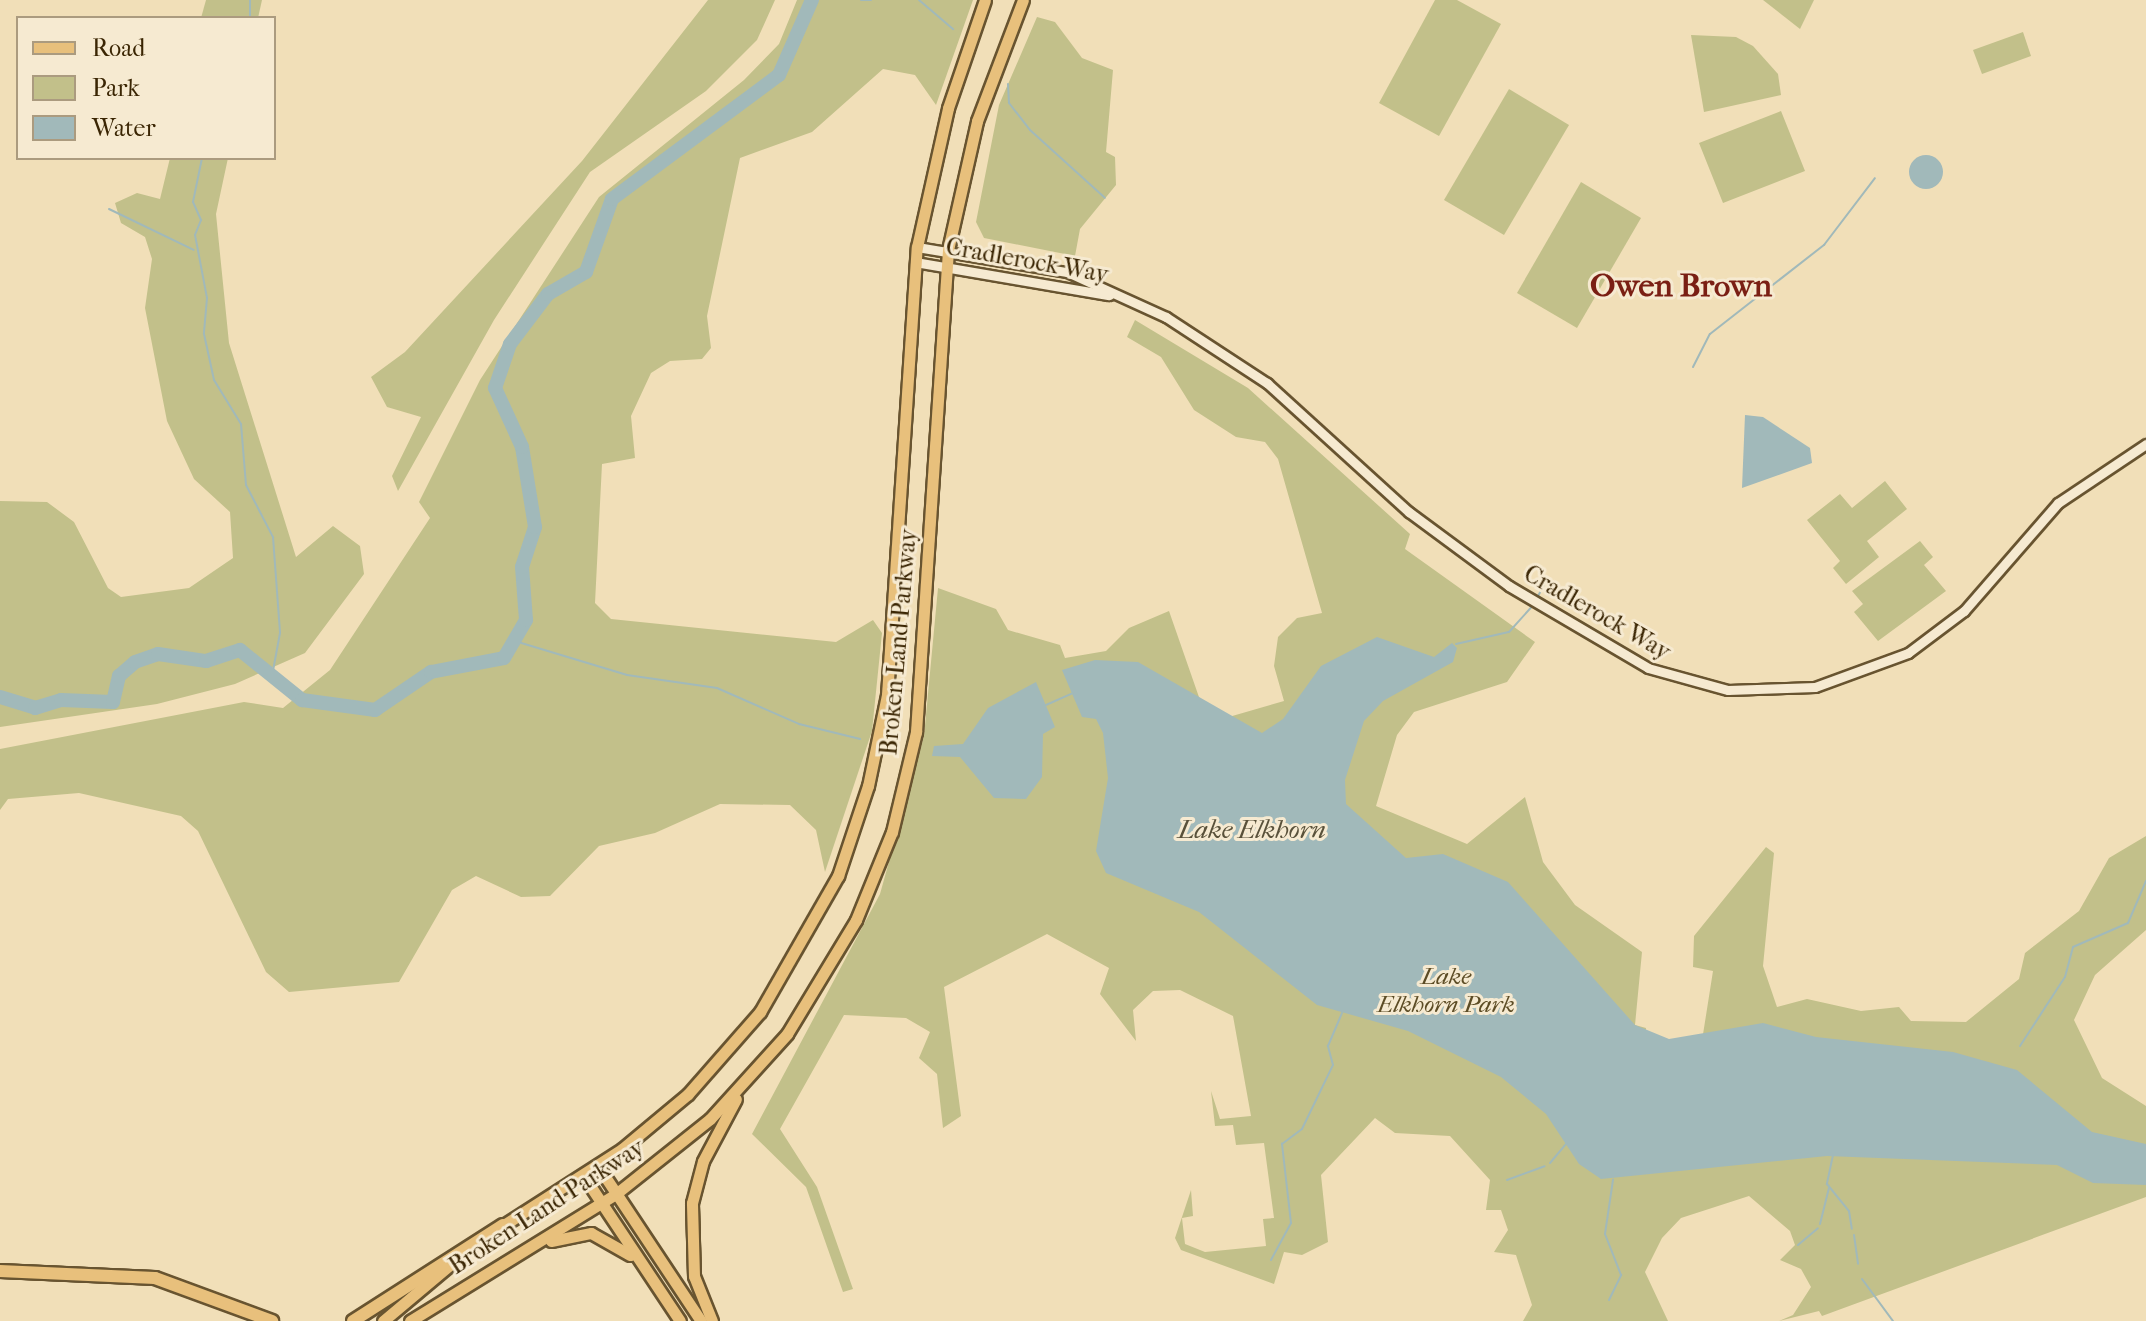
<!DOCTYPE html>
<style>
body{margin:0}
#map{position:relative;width:2146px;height:1321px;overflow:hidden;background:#f1dfb8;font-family:"IM FELL French Canon",serif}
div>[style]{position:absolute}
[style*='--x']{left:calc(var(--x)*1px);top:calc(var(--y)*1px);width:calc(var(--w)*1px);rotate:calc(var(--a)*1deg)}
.green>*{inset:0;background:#c2c08a}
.water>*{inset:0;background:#a1b9ba}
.round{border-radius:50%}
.stream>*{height:2px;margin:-1px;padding:0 1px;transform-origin:1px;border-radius:1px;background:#a1b9ba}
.river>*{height:14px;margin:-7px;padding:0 7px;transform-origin:7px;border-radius:7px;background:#a1b9ba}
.roads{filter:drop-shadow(2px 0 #685430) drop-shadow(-2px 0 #685430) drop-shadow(0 2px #685430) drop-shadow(0 -2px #685430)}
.tertiary>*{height:9px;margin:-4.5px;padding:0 4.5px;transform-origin:4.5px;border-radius:4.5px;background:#f6ead1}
.primary>*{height:11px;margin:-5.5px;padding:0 5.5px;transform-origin:5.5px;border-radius:5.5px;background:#e8c07c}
.motorway>*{height:12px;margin:-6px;padding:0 6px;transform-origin:6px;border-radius:6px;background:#e8c07c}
span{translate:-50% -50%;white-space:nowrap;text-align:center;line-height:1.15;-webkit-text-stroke:6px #f6ead1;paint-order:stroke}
.street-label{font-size:24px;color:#3a2503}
.park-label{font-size:24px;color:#5c4c25;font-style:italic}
.water-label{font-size:26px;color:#59513a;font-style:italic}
.district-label{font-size:32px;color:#7a1f14;font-weight:700}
.legend{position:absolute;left:16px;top:16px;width:260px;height:144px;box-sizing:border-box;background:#f6ead1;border:2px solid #ab9b7f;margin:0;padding:10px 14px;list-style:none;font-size:24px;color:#3a2503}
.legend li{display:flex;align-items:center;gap:16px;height:40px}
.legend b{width:40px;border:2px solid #ab9b7f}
</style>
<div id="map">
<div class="green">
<div style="clip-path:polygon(206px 0,262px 0,258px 18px,201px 18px)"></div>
<div style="clip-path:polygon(708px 0,775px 0,757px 40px,706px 91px,590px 172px,494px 320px,398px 491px,392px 476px,421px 417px,387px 407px,371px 377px,405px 352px,582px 161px)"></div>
<div style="clip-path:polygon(797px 0,973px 0,936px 105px,915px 75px,883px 69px,812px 132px,740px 158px,707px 316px,711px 348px,702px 359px,670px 361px,651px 373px,631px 416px,635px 458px,602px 464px,595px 603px,611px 619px,836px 642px,873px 620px,882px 633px,872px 731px,825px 872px,816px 830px,790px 805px,720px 804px,655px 833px,599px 846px,550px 896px,521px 897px,476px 876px,452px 890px,399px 982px,289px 992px,266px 972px,198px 831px,181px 816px,79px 793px,8px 799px,0 810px,0 749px,244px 702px,283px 708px,330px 670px,430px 518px,419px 502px,480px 380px,599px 197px,744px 80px,779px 44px)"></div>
<div style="clip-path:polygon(1435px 0,1457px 0,1501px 24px,1439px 136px,1379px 103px)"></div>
<div style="clip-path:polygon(1763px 0,1814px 0,1800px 29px)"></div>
<div style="clip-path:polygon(1037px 17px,1055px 22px,1082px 58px,1113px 70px,1106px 152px,1115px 157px,1116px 185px,1080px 229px,1075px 256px,984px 238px,976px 222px,999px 105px)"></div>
<div style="clip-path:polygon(2023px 32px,2031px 56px,1982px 74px,1973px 50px)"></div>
<div style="clip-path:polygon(1691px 35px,1736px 37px,1753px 46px,1778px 74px,1781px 95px,1704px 112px)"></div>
<div style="clip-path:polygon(1509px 89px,1569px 125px,1504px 235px,1444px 200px)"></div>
<div style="clip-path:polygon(1781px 111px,1805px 171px,1723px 203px,1699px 143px)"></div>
<div style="clip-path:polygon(170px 158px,228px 158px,216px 214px,229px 343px,296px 557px,333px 526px,360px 546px,364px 574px,305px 653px,235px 684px,157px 704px,0 727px,0 501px,47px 502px,74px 522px,108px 588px,121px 597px,189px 588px,233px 558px,230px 512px,194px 479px,167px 421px,145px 308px,152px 259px,145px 237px,121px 223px,115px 203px,137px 193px,160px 199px)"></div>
<div style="clip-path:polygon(1581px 182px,1641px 218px,1577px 328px,1517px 293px)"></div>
<div style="clip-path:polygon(1135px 320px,1248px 388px,1410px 534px,1405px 549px,1535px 642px,1507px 682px,1414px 712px,1397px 735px,1376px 806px,1467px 844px,1525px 797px,1543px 862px,1575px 905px,1642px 952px,1635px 1025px,1646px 1028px,1645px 1038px,1701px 1047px,1713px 971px,1693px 967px,1694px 936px,1766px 847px,1774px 853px,1763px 966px,1777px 1007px,1807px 999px,1861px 1011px,1899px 1007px,1911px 1021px,1966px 1022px,2019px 979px,2025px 953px,2079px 911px,2109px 858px,2146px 836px,2146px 930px,2095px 975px,2074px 1020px,2102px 1078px,2146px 1106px,2146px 1197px,1822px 1316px,1819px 1311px,1779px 1321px,1793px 1315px,1811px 1287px,1801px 1269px,1780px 1260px,1795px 1245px,1790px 1231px,1749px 1196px,1681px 1218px,1662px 1238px,1645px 1272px,1668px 1321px,1523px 1321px,1532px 1305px,1516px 1255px,1494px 1252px,1508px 1230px,1501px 1210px,1486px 1210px,1490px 1180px,1450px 1136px,1395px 1133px,1375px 1118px,1321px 1175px,1328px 1242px,1302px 1255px,1284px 1252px,1274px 1284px,1181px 1250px,1175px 1238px,1191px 1190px,1193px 1216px,1182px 1218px,1185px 1244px,1205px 1252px,1266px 1246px,1263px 1219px,1274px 1218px,1264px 1143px,1236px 1145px,1233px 1125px,1215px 1126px,1211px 1091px,1220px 1119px,1251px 1116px,1233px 1016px,1180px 990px,1153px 991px,1133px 1010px,1136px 1041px,1100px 994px,1109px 968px,1047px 934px,944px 987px,961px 1116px,943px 1128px,937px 1074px,919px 1058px,930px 1032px,906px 1018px,844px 1015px,780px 1129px,817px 1187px,853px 1289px,843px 1292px,806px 1187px,752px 1134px,880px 894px,924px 736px,938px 588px,996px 609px,1008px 630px,1060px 645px,1065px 658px,1106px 651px,1129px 628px,1169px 611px,1208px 723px,1284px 701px,1274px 666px,1278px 637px,1297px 618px,1322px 613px,1278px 459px,1265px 442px,1236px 437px,1194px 410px,1161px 357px,1127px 337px)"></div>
<div style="clip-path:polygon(1885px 481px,1907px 509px,1867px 541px,1879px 557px,1846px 584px,1833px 568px,1840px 561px,1807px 520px,1840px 494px,1852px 508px)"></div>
<div style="clip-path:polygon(1920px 541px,1933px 557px,1924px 565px,1946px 591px,1878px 641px,1854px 612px,1863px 604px,1852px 591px)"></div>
</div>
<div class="water">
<div class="round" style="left:1909px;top:155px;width:34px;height:34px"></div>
<div style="clip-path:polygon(1745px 415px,1763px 417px,1810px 448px,1812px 463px,1742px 488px)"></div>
<div style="clip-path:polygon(1377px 637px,1434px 657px,1452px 643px,1457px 648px,1453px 662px,1383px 701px,1364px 721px,1345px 780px,1346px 804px,1406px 858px,1443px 854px,1508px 882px,1635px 1025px,1669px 1039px,1763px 1023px,1816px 1037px,1953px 1052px,2017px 1070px,2092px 1132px,2146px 1144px,2146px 1185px,2093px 1183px,2057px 1165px,1827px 1156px,1601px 1179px,1579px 1164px,1546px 1114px,1501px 1077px,1408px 1031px,1317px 1005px,1199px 912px,1106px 873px,1096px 851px,1108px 778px,1103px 733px,1096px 719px,1082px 717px,1062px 670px,1095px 660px,1138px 662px,1262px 733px,1283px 719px,1321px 666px)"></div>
<div style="clip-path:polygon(1036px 682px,1055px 727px,1043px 734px,1042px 777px,1026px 799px,994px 798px,960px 757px,932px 756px,934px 746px,963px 744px,988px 708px)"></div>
</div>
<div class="stream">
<div style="--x:250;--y:0;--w:18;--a:90"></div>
<div style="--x:861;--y:0;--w:10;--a:0"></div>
<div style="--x:919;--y:0;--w:45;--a:40.5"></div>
<div style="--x:1008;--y:84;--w:19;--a:87"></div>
<div style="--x:1009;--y:103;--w:34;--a:52"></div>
<div style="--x:1030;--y:130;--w:101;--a:42.2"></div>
<div style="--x:202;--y:158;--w:45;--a:101.6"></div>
<div style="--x:193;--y:202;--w:20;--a:66"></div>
<div style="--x:201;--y:220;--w:16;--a:112"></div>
<div style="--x:195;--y:235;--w:64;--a:79.2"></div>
<div style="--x:207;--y:298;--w:36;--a:95"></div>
<div style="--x:204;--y:334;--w:47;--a:77.7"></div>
<div style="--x:214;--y:380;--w:52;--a:58.5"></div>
<div style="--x:241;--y:424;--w:61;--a:85.3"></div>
<div style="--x:246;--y:485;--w:59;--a:62.6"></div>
<div style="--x:273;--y:537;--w:96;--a:85.8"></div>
<div style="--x:280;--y:633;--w:44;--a:100.5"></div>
<div style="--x:109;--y:209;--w:94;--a:25.8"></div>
<div style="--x:1693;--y:367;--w:37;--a:-63"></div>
<div style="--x:1710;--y:334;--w:145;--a:-38"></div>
<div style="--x:1824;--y:245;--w:84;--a:-52.7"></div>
<div style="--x:1537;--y:598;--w:17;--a:-62"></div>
<div style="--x:518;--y:642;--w:114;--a:16.8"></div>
<div style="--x:627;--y:675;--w:91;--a:8.2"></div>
<div style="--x:717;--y:688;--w:90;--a:23.7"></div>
<div style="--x:799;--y:724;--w:63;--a:13.8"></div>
<div style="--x:1456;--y:644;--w:54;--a:-12.8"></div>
<div style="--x:1509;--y:632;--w:38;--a:-48"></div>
<div style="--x:1046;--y:705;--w:30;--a:-24"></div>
<div style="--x:2020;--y:1046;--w:82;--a:-56.9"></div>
<div style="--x:2065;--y:977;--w:31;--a:-75"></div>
<div style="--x:2073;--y:947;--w:60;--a:-23.6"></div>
<div style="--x:2128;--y:923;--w:46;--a:-66.8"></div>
<div style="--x:1833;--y:1155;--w:30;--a:102"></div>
<div style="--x:1827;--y:1184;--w:35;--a:51"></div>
<div style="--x:1849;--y:1211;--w:18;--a:81"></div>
<div style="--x:1550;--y:1163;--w:26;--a:-50"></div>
<div style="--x:1507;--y:1180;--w:40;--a:-20.2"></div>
<div style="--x:1820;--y:1224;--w:37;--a:-76"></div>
<div style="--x:1854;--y:1235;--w:29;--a:82"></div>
<div style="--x:1798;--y:1245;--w:26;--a:-40"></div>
<div style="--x:1271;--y:1260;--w:42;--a:-61.6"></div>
<div style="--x:1291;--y:1223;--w:80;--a:-96.5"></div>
<div style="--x:1282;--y:1144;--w:25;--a:-37"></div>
<div style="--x:1302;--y:1129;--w:71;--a:-64.2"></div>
<div style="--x:1333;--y:1065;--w:20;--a:-105"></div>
<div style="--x:1328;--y:1046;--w:36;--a:-67"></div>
<div style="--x:1862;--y:1279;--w:52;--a:53.6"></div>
<div style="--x:1609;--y:1300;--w:28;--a:-64"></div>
<div style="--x:1621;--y:1275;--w:44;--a:-111.3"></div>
<div style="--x:1605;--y:1234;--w:55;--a:-81.6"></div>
</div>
<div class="river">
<div style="--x:0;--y:697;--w:37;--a:17"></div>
<div style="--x:35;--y:708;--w:27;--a:-17"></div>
<div style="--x:61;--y:700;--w:52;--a:2.2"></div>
<div style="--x:113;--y:702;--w:27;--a:-77"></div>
<div style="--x:119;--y:676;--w:21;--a:-41"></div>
<div style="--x:135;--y:662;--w:24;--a:-19"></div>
<div style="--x:158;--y:654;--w:49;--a:8.3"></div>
<div style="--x:206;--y:661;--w:36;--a:-18"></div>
<div style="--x:240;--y:650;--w:80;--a:38.9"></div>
<div style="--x:302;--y:700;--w:74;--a:7.8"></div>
<div style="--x:375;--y:710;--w:68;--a:-34.2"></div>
<div style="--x:431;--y:672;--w:74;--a:-10.9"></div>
<div style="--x:504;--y:658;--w:44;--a:-59.9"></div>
<div style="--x:526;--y:620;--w:53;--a:-94.3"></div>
<div style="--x:522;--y:567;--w:42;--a:-72"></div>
<div style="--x:535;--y:527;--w:81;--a:-99.2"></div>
<div style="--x:522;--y:447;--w:65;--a:-114.6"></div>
<div style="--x:495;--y:388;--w:46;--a:-71.2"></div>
<div style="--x:510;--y:344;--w:63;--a:-52.8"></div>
<div style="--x:548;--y:294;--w:44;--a:-30.1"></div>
<div style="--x:586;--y:272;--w:77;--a:-70.4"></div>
<div style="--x:612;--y:199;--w:208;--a:-36.6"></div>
<div style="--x:779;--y:75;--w:82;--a:-66.3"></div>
</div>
<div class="roads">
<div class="tertiary">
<div style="--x:917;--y:247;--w:152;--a:9.5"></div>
<div style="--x:1067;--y:272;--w:109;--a:24.4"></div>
<div style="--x:1166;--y:317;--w:121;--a:33.2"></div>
<div style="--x:1267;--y:383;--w:192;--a:42.3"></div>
<div style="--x:1409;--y:512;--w:124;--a:36.5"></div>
<div style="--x:1509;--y:586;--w:161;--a:30.5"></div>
<div style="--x:1648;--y:668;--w:83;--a:15.4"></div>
<div style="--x:1728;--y:690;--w:87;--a:-2"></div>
<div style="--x:1815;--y:687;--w:99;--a:-20.1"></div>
<div style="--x:1908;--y:653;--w:70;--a:-36.9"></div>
<div style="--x:1964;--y:611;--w:143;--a:-49"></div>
<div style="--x:2058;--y:503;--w:106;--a:-33.8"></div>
<div style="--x:915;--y:262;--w:197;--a:9.7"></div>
</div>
<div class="primary">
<div style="--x:598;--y:1166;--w:186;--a:56.4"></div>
<div style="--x:583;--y:1175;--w:175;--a:56.4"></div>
<div style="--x:496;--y:1230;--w:150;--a:-32.7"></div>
<div style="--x:622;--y:1149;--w:86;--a:-39.8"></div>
<div style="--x:688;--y:1094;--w:109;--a:-48.7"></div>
<div style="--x:760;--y:1012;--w:157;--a:-60.2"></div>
<div style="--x:838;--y:876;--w:95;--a:-71.6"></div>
<div style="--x:868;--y:786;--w:93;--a:-78.2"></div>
<div style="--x:887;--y:695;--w:449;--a:-86.2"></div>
<div style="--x:917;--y:247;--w:142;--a:-77.4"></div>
<div style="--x:948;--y:108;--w:114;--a:-71.1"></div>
<div style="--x:551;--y:1241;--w:41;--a:-11.3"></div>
<div style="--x:591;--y:1233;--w:45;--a:29.4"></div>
<div style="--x:383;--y:1321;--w:89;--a:-40"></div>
<div style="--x:410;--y:1321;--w:243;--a:-31.7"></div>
<div style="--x:617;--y:1193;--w:119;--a:-38.5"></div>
<div style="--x:710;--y:1119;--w:115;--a:-47.8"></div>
<div style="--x:787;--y:1034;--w:133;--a:-58.8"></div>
<div style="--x:856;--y:920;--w:95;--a:-67.8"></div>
<div style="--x:892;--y:832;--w:103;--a:-76.5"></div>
<div style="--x:916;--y:732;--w:483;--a:-86.2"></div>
<div style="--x:948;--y:250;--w:132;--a:-77.3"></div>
<div style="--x:977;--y:121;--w:129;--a:-69.2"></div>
<div style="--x:712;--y:1321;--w:48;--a:-111.8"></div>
<div style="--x:694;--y:1276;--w:73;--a:-91.6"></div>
<div style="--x:692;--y:1203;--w:43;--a:-75.3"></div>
<div style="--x:703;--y:1161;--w:70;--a:-62"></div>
</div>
<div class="motorway">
<div style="--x:0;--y:1271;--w:155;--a:2.6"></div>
<div style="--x:155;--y:1278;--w:125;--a:20.2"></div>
<div style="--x:353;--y:1321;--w:178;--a:-32.6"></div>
</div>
</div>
<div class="street-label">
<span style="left:1027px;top:261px;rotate:10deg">Cradlerock Way</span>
<span style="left:1597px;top:613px;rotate:30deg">Cradlerock Way</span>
<span style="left:899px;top:642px;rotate:-85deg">Broken Land Parkway</span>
<span style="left:547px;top:1207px;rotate:-33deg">Broken Land Parkway</span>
</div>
<div class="park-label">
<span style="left:1446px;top:991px">Lake<br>Elkhorn Park</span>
</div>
<div class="water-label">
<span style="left:1252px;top:830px">Lake Elkhorn</span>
</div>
<div class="district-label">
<span style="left:1681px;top:286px">Owen Brown</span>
</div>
<ul class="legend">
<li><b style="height:10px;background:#e8c07c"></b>Road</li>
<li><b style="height:22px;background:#c2c08a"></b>Park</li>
<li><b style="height:22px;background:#a1b9ba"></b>Water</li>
</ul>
</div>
